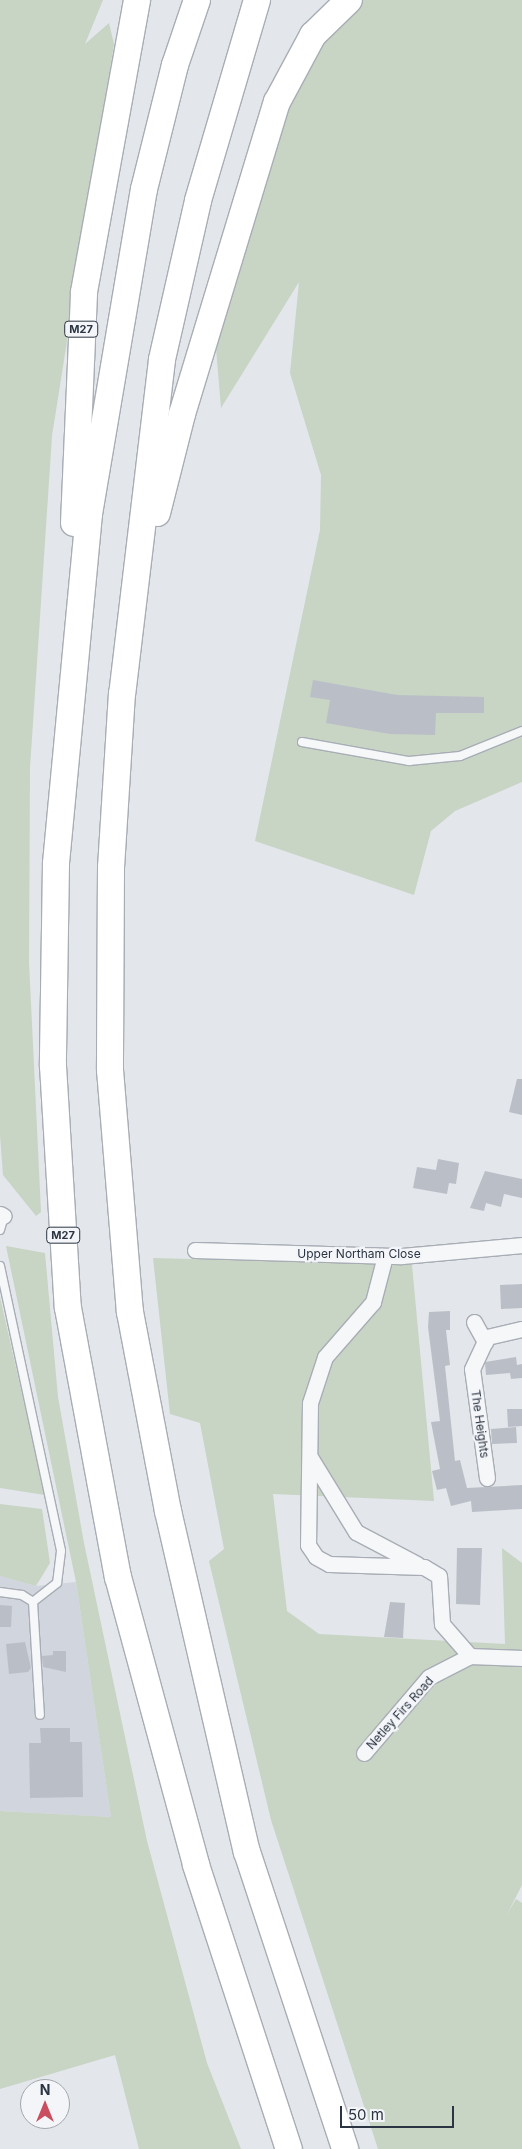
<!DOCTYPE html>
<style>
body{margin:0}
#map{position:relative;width:522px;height:2149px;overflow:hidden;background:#e3e6eb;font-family:Inter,sans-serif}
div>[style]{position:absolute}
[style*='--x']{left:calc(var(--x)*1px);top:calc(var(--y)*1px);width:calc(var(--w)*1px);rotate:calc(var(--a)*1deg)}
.built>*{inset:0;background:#d1d5dd}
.green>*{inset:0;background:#c8d4c4}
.building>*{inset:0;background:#babfc7}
.roads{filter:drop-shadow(1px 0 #a8adb5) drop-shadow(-1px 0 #a8adb5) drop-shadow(0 1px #a8adb5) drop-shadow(0 -1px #a8adb5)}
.service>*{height:8px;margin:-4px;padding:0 4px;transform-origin:4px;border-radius:4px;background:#f6f7f9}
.minor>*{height:15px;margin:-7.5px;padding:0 7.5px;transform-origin:7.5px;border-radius:7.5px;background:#f6f7f9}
.motorway>*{height:26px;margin:-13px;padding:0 13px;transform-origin:13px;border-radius:13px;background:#fff}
span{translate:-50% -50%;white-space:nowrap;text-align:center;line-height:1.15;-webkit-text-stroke:4.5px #f3f5f8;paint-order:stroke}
.shield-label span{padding:1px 4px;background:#f3f5f8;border:1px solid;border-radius:4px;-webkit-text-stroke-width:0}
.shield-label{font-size:11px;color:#2b3442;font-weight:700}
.street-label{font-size:12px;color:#2b3442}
.north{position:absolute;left:20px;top:2079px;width:50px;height:50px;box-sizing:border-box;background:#f3f5f8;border:1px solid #a3a8af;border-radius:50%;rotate:0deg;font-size:14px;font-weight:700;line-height:20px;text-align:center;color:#2b3442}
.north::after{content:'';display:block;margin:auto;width:18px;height:22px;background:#ca4e5f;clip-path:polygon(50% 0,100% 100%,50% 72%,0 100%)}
.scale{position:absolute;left:340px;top:2106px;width:114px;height:22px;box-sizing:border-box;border:2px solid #2b3442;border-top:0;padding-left:6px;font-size:15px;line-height:18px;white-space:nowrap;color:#2b3442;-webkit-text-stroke:4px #f3f5f8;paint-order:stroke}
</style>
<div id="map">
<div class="built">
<div style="clip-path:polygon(0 1576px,36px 1586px,76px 1582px,111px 1817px,0 1811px)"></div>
</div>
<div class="green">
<div style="clip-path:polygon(0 0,103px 0,85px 44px,109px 23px,114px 44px,52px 436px,30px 768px,29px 962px,41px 1212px,36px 1216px,3px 1175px,0 1135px)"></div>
<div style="clip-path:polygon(349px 0,522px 0,522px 782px,455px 811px,431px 831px,414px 895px,255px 841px,320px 530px,321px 475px,290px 373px,299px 282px,221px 408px,213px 313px,277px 102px)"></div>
<div style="clip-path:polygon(6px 1246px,45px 1253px,58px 1397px,84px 1543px,147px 1841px,207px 2063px,241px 2149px,139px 2149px,115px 2055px,0 2089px,0 1811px,111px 1817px,76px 1582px)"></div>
<div style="clip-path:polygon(153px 1258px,412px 1265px,434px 1501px,273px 1494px,287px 1611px,319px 1634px,505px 1644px,502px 1548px,522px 1563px,522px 1885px,506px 1916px,516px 1899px,522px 1903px,522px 2149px,378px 2149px,271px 1820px,209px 1561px,224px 1549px,200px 1423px,170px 1414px)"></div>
<div style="clip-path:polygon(0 1297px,45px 1495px,0 1488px)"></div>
<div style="clip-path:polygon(0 1504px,42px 1509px,50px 1563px,36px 1586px,0 1576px)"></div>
</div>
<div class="building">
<div style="clip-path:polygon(313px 680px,397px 695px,484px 697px,484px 713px,436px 713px,435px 735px,390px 734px,326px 723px,330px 700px,310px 697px)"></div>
<div style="clip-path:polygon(517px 1079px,522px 1079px,522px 1115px,509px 1112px)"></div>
<div style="clip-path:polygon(438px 1159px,459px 1163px,456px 1184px,449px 1183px,447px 1194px,413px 1188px,417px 1167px,436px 1170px)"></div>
<div style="clip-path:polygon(485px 1171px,522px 1179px,522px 1198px,504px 1194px,501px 1207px,486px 1203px,484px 1211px,470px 1208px)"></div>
<div style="clip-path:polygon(522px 1284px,522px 1308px,501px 1309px,500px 1285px)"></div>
<div style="clip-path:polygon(450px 1311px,450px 1330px,446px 1330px,450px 1365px,445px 1366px,455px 1461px,460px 1460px,467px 1488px,522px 1485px,522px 1509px,472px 1512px,471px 1501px,451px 1506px,446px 1488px,437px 1490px,432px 1471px,440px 1469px,431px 1422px,440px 1421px,428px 1327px,429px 1312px)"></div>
<div style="clip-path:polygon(516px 1357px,517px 1365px,522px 1364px,522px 1378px,511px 1379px,510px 1373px,486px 1375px,485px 1362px)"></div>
<div style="clip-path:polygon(507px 1409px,522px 1409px,522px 1426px,508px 1427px)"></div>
<div style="clip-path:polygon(516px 1427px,517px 1443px,492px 1444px,491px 1429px)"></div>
<div style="clip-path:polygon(457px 1548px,482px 1548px,480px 1605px,456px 1604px)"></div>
<div style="clip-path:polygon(390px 1602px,405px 1603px,403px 1638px,384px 1637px)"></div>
<div style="clip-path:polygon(0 1605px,12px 1606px,11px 1627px,0 1627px)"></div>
<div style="clip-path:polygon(25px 1642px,31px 1668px,28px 1672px,9px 1674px,6px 1644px)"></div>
<div style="clip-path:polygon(53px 1651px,66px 1651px,66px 1672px,43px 1667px,42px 1656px,53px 1655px)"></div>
<div style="clip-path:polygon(40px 1728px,70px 1728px,70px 1742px,82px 1742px,83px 1797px,30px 1798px,29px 1743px,41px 1743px)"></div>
</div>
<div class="roads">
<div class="service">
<div style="--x:302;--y:742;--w:109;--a:10.1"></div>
<div style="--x:409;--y:761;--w:51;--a:-5.6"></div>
<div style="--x:460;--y:756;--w:67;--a:-22"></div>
<div style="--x:0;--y:1230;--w:15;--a:-74"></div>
<div style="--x:0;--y:1266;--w:291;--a:77.9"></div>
<div style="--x:61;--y:1551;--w:32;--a:97"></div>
<div style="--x:57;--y:1583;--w:31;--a:142"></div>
<div style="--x:0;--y:1592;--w:22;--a:8"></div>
<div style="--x:22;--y:1595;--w:13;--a:32"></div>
<div style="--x:33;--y:1602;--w:113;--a:86.5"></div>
</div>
<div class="minor">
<div style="--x:0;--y:1214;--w:4;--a:27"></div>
<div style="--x:195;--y:1250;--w:207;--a:1.7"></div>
<div style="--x:402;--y:1256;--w:121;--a:-5.2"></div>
<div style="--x:385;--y:1256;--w:48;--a:104.6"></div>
<div style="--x:373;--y:1302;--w:73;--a:131.1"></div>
<div style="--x:325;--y:1357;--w:48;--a:108.1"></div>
<div style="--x:310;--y:1403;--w:142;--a:90.8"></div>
<div style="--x:308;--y:1545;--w:14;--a:56"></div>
<div style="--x:316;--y:1557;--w:15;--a:28"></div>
<div style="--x:329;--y:1564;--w:95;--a:1.8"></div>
<div style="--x:424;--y:1567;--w:17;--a:31"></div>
<div style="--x:439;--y:1576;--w:48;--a:86.4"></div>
<div style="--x:442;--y:1624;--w:43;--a:48.8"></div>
<div style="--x:474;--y:1322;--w:23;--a:61"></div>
<div style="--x:310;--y:1457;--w:88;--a:58.5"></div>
<div style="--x:356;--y:1532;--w:69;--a:27.7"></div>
<div style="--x:487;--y:1478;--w:110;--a:-97.8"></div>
<div style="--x:472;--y:1369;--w:35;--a:-65"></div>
<div style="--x:487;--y:1337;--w:36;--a:-13"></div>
<div style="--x:364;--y:1753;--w:100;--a:-49.5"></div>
<div style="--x:429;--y:1677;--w:46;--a:-27.1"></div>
<div style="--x:470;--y:1656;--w:52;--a:2.2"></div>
</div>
<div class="motorway">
<div style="--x:197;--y:0;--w:69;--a:108.7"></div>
<div style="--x:175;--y:65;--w:128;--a:104"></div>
<div style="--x:144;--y:189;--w:330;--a:99.6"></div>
<div style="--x:89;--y:514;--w:352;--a:95.4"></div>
<div style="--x:56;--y:864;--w:202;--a:90.9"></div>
<div style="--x:53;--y:1066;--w:242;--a:86.5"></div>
<div style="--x:68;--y:1308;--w:274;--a:79.5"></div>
<div style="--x:118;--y:1577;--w:298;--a:74.8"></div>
<div style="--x:196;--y:1865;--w:299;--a:71.9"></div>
<div style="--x:257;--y:0;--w:209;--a:106.4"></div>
<div style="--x:198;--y:201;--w:163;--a:102.8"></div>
<div style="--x:162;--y:360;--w:335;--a:96.8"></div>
<div style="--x:122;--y:693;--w:174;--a:93.6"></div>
<div style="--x:111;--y:867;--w:203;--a:90.3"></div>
<div style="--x:110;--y:1070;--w:243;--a:85.3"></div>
<div style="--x:130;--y:1312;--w:203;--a:79.2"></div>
<div style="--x:168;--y:1511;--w:350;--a:77"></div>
<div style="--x:247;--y:1852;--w:313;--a:71.7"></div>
<div style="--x:157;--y:513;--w:102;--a:-75.8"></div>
<div style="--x:182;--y:414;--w:326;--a:-73.1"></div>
<div style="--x:277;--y:102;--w:76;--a:-61.8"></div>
<div style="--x:313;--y:35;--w:50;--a:-44.2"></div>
<div style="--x:74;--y:523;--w:231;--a:-87.5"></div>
<div style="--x:84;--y:292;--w:297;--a:-79.7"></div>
</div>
</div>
<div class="shield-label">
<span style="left:81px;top:329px">M27</span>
<span style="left:63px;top:1235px">M27</span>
</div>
<div class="street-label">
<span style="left:359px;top:1254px">Upper Northam Close</span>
<span style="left:480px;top:1424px;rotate:82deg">The Heights</span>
<span style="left:400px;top:1713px;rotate:-48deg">Netley Firs Road</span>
</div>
<div class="north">N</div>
<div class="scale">50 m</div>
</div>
